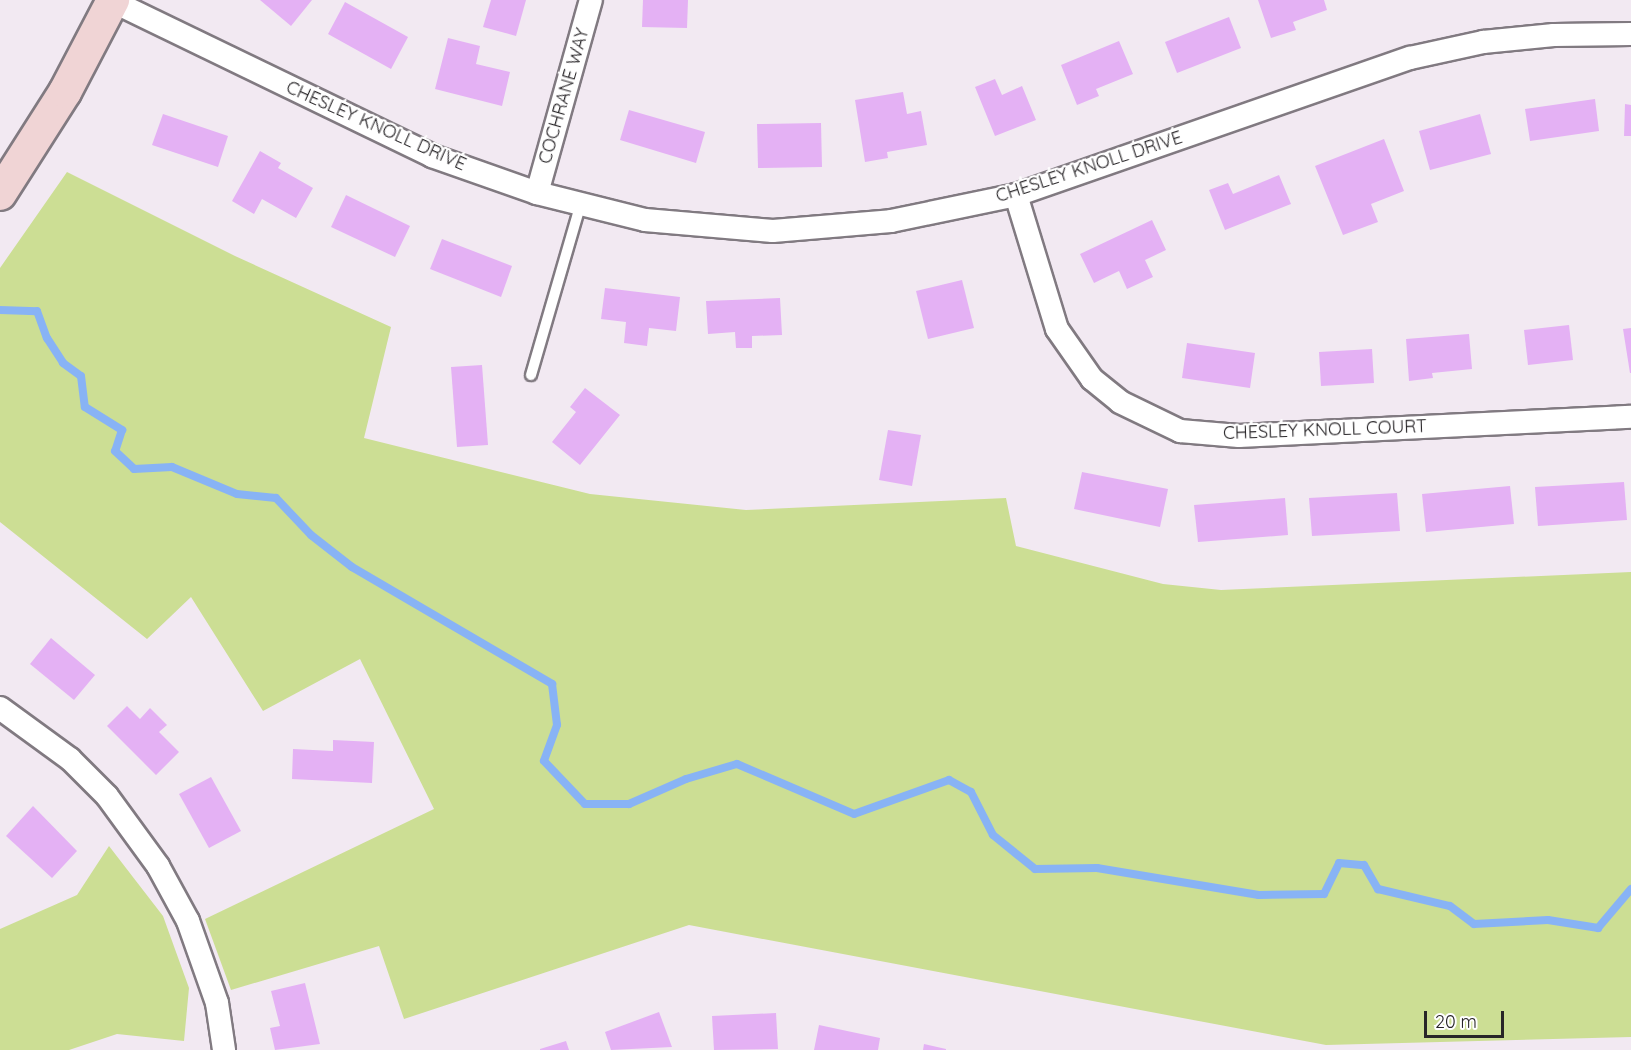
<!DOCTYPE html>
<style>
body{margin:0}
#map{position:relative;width:1631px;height:1050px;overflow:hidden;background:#f2e9f2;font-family:Quicksand,sans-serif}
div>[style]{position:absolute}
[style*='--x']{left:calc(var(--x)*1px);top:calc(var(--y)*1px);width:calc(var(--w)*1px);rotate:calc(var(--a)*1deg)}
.green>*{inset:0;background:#ccde94}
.stream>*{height:8px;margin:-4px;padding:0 4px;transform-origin:4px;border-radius:4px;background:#88b3f5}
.building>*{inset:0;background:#e4b1f4}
.roads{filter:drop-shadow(2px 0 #817a81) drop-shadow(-2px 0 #817a81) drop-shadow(0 2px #817a81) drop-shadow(0 -2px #817a81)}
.lane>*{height:10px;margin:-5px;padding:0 5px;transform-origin:5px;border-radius:5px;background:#fff}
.street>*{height:22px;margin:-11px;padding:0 11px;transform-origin:11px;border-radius:11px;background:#fff}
.secondary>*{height:32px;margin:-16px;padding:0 16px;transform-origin:16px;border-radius:16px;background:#f0d4d5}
span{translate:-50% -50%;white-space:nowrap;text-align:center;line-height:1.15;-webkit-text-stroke:4.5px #fff;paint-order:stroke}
.street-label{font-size:18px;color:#282528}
.scale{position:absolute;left:1424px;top:1011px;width:80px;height:27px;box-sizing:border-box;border:3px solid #282528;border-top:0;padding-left:8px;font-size:18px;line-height:21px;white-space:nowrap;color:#282528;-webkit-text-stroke:4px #fff;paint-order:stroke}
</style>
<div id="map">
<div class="green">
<div style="clip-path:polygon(67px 172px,235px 256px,391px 327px,364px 438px,590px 494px,746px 510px,1006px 498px,1016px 546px,1163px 584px,1221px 590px,1631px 572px,1631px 1037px,1326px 1045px,689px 925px,404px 1019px,379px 946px,231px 990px,205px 919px,434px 809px,360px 659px,263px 711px,191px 597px,147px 639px,0 522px,0 268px)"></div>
<div style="clip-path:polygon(109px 846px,163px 916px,189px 988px,184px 1041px,117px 1034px,69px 1050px,0 1050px,0 929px,77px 895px)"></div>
</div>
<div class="stream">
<div style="--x:0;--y:310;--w:37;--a:2"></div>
<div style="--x:37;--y:311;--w:29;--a:70"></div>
<div style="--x:47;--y:338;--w:30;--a:57"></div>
<div style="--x:63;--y:363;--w:22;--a:36"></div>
<div style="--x:81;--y:376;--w:31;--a:83"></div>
<div style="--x:85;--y:407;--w:44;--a:31.9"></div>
<div style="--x:122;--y:430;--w:22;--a:108"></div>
<div style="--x:115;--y:451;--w:26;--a:43"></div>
<div style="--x:134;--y:469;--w:38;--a:-3"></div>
<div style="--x:172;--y:467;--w:70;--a:22.6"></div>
<div style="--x:237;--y:494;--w:39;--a:6"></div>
<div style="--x:276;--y:498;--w:51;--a:46.6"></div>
<div style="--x:311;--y:535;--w:52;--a:38"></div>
<div style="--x:352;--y:567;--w:232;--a:30.3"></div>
<div style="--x:552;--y:684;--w:41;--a:83"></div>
<div style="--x:557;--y:725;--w:38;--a:110"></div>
<div style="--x:544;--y:761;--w:59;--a:46.4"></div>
<div style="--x:585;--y:804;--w:44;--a:0"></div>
<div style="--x:629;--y:804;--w:62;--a:-23.7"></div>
<div style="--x:686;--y:779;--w:53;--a:-16.4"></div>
<div style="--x:737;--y:764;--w:127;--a:23.1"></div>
<div style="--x:854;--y:814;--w:101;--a:-19.7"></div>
<div style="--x:949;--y:780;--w:25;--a:29"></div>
<div style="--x:971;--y:792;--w:48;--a:62.9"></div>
<div style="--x:993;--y:835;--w:54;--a:39"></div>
<div style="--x:1035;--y:869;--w:62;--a:-0.9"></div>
<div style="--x:1097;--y:868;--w:164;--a:9.5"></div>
<div style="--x:1259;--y:895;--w:65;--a:-0.9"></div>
<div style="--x:1324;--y:894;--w:34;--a:-64"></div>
<div style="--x:1339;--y:863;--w:25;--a:5"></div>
<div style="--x:1364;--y:865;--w:28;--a:60"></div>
<div style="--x:1378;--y:889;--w:74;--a:13.3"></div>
<div style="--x:1450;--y:906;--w:30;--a:37"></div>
<div style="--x:1474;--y:924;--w:74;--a:-3.1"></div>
<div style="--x:1548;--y:920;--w:51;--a:9.1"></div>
<div style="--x:1598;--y:928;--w:51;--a:-49.8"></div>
</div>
<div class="building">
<div style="clip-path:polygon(260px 0,312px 0,291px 26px)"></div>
<div style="clip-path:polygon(491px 0,526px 0,516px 36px,483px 27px)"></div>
<div style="clip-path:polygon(643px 0,688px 0,687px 28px,642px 27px)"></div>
<div style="clip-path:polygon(1258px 0,1324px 0,1327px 10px,1293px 22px,1296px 30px,1271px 38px)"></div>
<div style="clip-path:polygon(345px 2px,408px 37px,391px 69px,328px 34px)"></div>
<div style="clip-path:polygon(1229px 17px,1241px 48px,1177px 73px,1165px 42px)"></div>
<div style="clip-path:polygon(448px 38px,480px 46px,476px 64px,510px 72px,502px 106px,435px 89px)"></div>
<div style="clip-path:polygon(1119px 41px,1133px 74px,1096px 89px,1099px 96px,1077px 105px,1061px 65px)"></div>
<div style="clip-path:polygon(995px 79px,1002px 95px,1022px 86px,1036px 120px,995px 136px,975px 87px)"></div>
<div style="clip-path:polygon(903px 92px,907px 114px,921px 111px,927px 145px,887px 152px,888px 158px,865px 162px,855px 100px)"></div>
<div style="clip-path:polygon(1595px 99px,1599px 131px,1530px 141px,1525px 109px)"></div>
<div style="clip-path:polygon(1625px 104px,1631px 105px,1631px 136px,1624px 136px)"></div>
<div style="clip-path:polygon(629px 110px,705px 132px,696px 163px,620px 140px)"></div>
<div style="clip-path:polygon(163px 114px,228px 136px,218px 167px,152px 145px)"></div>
<div style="clip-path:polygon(1480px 114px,1491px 154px,1430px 170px,1419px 131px)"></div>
<div style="clip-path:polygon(821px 123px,822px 167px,758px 168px,757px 124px)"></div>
<div style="clip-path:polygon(1384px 139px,1404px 191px,1371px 204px,1378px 222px,1343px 235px,1315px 166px)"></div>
<div style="clip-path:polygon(260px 151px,281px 163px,278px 168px,313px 188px,296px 218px,262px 199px,254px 214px,232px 201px)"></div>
<div style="clip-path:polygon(1279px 175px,1291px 204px,1225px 230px,1209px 190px,1228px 183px,1233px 194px)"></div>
<div style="clip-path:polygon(346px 195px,410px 226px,395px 257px,331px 227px)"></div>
<div style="clip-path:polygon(1152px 220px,1166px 250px,1145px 260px,1153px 277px,1127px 289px,1119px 271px,1094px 283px,1080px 254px)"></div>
<div style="clip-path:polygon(442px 239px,512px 266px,501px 297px,430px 269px)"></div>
<div style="clip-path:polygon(962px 280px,974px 328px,928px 339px,916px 291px)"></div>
<div style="clip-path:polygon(605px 288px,680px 297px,676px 331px,649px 328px,647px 346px,624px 343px,626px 322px,601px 319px)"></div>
<div style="clip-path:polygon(780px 298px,782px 335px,752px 336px,752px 348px,736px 348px,735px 332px,708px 334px,706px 301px)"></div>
<div style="clip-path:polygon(1569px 325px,1573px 360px,1528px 365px,1524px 330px)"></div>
<div style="clip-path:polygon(1631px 328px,1631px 373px,1630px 373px,1623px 329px)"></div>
<div style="clip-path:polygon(1469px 334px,1472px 369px,1432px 373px,1433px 378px,1409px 381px,1406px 339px)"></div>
<div style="clip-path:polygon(1187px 343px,1255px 353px,1250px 388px,1182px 378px)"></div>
<div style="clip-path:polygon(1372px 349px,1374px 383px,1321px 386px,1319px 352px)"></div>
<div style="clip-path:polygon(482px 365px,488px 445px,457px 447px,451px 367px)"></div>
<div style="clip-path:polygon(585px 388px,620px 415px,580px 465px,552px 442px,576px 412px,570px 407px)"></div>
<div style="clip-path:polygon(888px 430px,921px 435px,912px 486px,879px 480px)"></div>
<div style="clip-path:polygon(1082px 472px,1168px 489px,1160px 527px,1074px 509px)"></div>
<div style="clip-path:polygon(1624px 482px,1627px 520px,1538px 526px,1535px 487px)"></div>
<div style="clip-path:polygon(1510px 486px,1514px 524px,1426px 532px,1422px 494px)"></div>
<div style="clip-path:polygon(1397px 493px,1400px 531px,1312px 536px,1309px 498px)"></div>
<div style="clip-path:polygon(1285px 498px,1288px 535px,1198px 542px,1194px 505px)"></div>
<div style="clip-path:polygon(51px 638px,95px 675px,74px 700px,30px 664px)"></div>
<div style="clip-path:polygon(127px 706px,140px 719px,150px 708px,167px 725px,159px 732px,179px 752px,156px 775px,107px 726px)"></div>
<div style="clip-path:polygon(333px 740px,374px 742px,372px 783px,292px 779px,293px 749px,333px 751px)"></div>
<div style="clip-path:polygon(211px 777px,241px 831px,209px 848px,179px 794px)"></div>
<div style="clip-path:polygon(33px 806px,77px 851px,52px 878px,6px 836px)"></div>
<div style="clip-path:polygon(305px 983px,320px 1044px,275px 1050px,270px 1028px,280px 1026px,271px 991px)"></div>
<div style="clip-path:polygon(659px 1012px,672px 1047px,611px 1050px,605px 1032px)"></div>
<div style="clip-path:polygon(776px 1013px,778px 1049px,714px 1050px,712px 1016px)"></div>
<div style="clip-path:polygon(819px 1025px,880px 1038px,878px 1050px,814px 1050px)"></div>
<div style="clip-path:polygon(566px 1041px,569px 1050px,540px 1050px,540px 1049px)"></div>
<div style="clip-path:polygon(924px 1044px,946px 1049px,946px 1050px,923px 1050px)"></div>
</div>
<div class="roads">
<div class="lane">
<div style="--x:531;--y:375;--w:179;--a:-73.8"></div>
</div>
<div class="street">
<div style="--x:112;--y:1;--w:356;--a:25.8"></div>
<div style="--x:432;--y:156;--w:111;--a:19.4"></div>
<div style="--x:537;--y:193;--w:111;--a:14"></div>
<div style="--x:645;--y:220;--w:128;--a:4.9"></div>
<div style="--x:773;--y:231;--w:118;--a:-4.8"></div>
<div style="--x:891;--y:221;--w:128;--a:-11.7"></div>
<div style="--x:1016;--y:195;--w:417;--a:-19.2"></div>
<div style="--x:1410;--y:58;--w:75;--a:-12.4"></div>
<div style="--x:1483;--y:42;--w:71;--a:-5.6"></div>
<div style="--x:1554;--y:35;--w:77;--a:-0.7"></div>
<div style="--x:537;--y:193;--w:200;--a:-74.4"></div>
<div style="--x:1016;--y:195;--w:140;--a:73"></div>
<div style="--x:1057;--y:329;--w:61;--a:55"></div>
<div style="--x:1092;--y:379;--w:36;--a:39"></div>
<div style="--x:1120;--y:402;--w:67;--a:25.8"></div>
<div style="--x:1180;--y:431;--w:59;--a:4.8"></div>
<div style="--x:1239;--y:436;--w:392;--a:-2.8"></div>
<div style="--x:0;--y:708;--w:87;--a:36.1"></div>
<div style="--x:70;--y:759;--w:52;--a:45"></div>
<div style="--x:107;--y:796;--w:87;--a:53.9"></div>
<div style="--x:158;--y:866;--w:63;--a:61.4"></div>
<div style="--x:188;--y:921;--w:87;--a:70.5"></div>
<div style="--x:217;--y:1003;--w:48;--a:81.5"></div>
</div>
<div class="secondary">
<div style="--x:0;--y:194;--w:121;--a:-57.5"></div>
<div style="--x:65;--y:92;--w:104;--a:-62.4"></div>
</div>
</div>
<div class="street-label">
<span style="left:564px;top:96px;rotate:-74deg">COCHRANE WAY</span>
<span style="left:376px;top:126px;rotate:24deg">CHESLEY KNOLL DRIVE</span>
<span style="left:1089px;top:167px;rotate:-18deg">CHESLEY KNOLL DRIVE</span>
<span style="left:1325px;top:430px;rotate:-2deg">CHESLEY KNOLL COURT</span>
</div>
<div class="scale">20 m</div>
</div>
